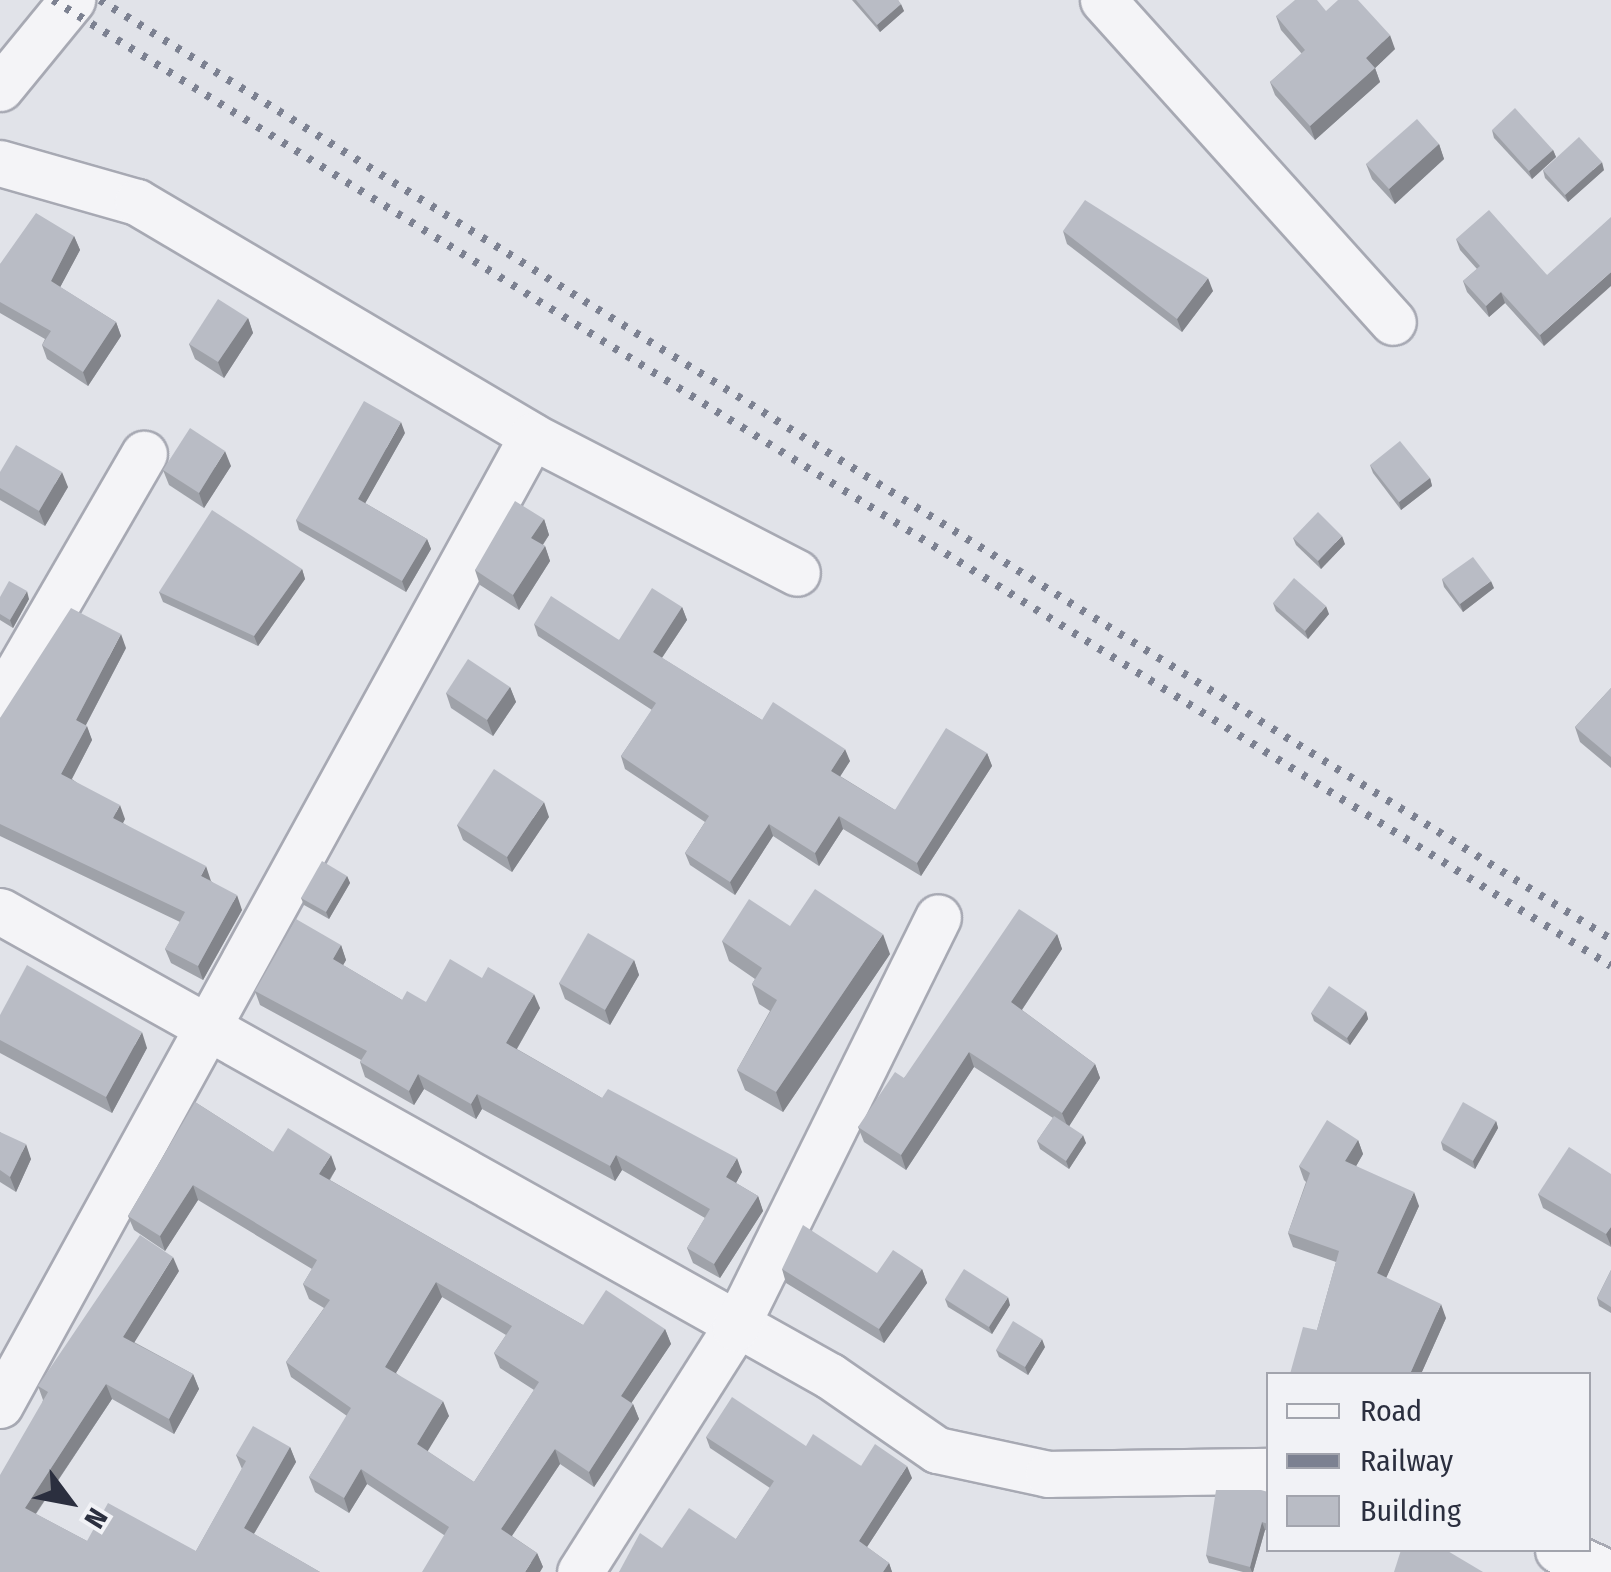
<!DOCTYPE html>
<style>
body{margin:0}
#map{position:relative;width:1611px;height:1572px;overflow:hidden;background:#e1e3e9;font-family:"Fira Sans Condensed",sans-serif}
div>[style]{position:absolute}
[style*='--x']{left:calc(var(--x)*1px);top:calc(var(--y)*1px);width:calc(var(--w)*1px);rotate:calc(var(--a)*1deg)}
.roads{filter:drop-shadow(2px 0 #a7a9b3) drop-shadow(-2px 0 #a7a9b3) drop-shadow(0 2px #a7a9b3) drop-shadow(0 -2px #a7a9b3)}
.minor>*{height:45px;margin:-22.5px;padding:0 22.5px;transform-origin:22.5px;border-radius:22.5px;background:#f4f4f7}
.rail>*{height:8px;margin-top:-4px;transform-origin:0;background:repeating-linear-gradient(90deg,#7c8191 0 5px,transparent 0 15px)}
.wall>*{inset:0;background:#9fa2a9}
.shaded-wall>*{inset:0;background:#82848a}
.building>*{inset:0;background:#b9bcc5}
span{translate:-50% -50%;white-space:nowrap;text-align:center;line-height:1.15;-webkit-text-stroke:9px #f1f2f6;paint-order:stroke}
.legend{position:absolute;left:1266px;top:1372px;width:325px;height:180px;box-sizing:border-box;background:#f1f2f6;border:2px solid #a2a4ad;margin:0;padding:12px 18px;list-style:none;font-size:30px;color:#2b2f3f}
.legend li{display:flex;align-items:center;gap:20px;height:50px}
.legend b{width:50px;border:2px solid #a2a4ad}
.north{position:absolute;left:20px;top:1452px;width:100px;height:100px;-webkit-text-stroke:8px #f1f2f6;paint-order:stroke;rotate:122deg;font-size:28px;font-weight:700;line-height:40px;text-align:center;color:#2b2f3f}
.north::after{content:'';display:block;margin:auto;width:35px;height:45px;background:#2b2f3f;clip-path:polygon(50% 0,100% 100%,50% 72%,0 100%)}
</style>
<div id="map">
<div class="roads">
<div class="minor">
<div style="--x:1103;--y:0;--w:433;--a:48"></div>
<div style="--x:0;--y:88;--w:114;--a:-50.7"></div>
<div style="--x:0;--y:163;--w:142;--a:15.9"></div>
<div style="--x:137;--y:202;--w:459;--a:30.6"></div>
<div style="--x:532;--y:436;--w:298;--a:27.3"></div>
<div style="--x:0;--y:702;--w:287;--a:-59.9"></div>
<div style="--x:0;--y:911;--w:951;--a:29.26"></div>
<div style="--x:830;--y:1376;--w:130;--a:34.7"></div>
<div style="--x:937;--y:1450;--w:114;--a:12.2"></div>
<div style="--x:1048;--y:1474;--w:220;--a:-0.8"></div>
<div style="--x:0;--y:1405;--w:1105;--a:-61.23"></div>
<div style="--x:1558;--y:1550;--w:53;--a:24.6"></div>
<div style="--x:580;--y:1572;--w:289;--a:-57.6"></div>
<div style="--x:735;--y:1328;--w:458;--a:-63.7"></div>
</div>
</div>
<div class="rail">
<div style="--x:53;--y:0;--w:1833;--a:31.8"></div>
<div style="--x:100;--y:0;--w:1779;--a:31.86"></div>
</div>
<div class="wall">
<div style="clip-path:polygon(852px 0,898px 0,904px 11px,880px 32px)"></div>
<div style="clip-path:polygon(1326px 11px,1395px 49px,1375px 68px,1380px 82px,1315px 140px,1275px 95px,1270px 82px,1302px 54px,1281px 30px,1276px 16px)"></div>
<div style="clip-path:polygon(1492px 130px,1553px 150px,1556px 157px,1532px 179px,1494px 138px)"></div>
<div style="clip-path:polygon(1439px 144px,1444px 159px,1395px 204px,1372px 179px,1366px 164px)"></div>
<div style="clip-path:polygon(1543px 170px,1604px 170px,1568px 202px,1545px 178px)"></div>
<div style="clip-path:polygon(1063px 231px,1213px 291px,1182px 332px,1067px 244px)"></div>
<div style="clip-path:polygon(74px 236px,80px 250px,60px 287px,116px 322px,121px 336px,88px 386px,47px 359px,42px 345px,45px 339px,0 313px,0 264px)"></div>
<div style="clip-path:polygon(1456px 239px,1547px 275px,1544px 346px,1505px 303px,1489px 317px,1467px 292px,1463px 281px,1477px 269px,1460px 250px)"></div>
<div style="clip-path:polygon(248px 318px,253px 333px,224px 378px,195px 359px,189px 344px)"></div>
<div style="clip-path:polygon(405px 433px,365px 503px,427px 539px,431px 549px,406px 592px,299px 530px,296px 520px)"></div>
<div style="clip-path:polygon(1370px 465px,1430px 478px,1432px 486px,1401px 510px,1373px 473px)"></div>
<div style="clip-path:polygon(231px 466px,204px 508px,169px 485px,163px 470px)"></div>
<div style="clip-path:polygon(0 472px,68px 487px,45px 526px,0 500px)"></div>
<div style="clip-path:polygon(544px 519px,549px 535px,543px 545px,545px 546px,550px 561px,519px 610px,480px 585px,475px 570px)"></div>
<div style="clip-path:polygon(1293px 538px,1345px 544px,1321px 569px,1296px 545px)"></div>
<div style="clip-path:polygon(302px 569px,305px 579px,258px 646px,163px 602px,159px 592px)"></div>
<div style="clip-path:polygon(1442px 579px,1494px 588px,1463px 612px,1444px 587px)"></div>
<div style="clip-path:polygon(0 597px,29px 599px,13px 628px,0 620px)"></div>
<div style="clip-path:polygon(1273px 603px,1329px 614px,1308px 639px,1276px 611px)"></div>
<div style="clip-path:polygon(682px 607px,687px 620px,662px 658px,762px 720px,850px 761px,840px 776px,895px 810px,987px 753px,992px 766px,921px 876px,843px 829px,819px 866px,773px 836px,735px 895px,690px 865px,685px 853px,705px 822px,625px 769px,621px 756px,652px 710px,538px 636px,534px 624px,619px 640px)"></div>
<div style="clip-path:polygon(126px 648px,86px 725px,92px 740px,72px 779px,125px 819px,123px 823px,211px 881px,242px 910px,203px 980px,171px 963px,165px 949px,180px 922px,0 836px,0 718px)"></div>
<div style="clip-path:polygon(510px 687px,516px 702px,493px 736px,451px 708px,446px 693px)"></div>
<div style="clip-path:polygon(1611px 688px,1611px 768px,1580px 742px,1575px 727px)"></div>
<div style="clip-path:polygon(549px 817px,512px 872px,463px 840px,457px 825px)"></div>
<div style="clip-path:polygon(347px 876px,350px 883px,329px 919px,304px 905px,301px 898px)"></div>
<div style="clip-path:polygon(790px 926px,890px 954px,783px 1112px,745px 1090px,737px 1070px,770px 1011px,759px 1004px,752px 984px,755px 979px,729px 961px,722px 941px)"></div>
<div style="clip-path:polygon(1057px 934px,1062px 949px,1022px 1010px,1095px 1064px,1100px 1078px,1069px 1126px,1086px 1143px,1069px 1169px,1040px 1149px,1037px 1141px,1053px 1118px,974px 1067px,906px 1170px,864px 1142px,858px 1127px,904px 1078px)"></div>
<div style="clip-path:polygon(341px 945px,346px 960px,343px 965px,402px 1000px,426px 1002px,482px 978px,540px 1008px,517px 1049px,602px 1098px,742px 1172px,736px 1183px,758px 1196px,763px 1211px,720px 1278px,693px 1263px,687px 1248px,705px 1218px,622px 1170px,615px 1181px,482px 1109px,476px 1119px,424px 1089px,414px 1105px,365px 1077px,360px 1062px,361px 1060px,260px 1005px,255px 991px)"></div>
<div style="clip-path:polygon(634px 960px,639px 975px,610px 1025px,565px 999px,559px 983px)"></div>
<div style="clip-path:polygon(1366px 1011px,1368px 1019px,1350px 1045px,1314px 1021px,1311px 1013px)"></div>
<div style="clip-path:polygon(0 1015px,147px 1048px,112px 1113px,0 1053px)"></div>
<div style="clip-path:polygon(evenodd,195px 1102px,273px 1152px,336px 1169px,330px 1180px,583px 1325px,665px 1329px,671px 1344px,631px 1403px,633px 1404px,639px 1419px,594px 1487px,560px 1464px,512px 1536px,537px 1553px,543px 1567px,444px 1535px,367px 1484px,349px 1513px,315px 1492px,309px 1477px,347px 1416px,291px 1377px,286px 1362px,324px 1308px,309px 1299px,303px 1284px,312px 1269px,198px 1200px,165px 1251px,134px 1230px,128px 1216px,195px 1102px,442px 1297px,506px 1335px,494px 1353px,500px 1368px,534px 1390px,474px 1482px,427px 1451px,449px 1416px,396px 1373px,442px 1297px)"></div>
<div style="clip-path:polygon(1496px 1121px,1498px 1128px,1475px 1169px,1443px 1150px,1441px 1142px)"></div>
<div style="clip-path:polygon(0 1132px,31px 1159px,16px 1192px,0 1182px)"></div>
<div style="clip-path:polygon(1358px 1140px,1363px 1154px,1356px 1166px,1419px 1206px,1386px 1278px,1446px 1318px,1421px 1374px,1290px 1374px,1317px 1330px,1336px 1262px,1293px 1247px,1288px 1233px,1306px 1182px,1304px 1180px,1299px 1166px)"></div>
<div style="clip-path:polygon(1611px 1174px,1611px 1247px,1543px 1208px,1538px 1194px)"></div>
<div style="clip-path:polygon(782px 1269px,877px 1273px,922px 1269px,927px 1283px,884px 1343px,786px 1283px)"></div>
<div style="clip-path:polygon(1611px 1270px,1611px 1313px,1599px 1306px,1597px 1298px)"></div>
<div style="clip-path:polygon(179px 1271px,134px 1342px,193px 1374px,199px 1389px,174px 1434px,112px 1399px,36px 1514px,87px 1541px,196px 1551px,242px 1469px,236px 1455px,290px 1447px,296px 1462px,254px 1534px,320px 1572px,0 1572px,43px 1400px,38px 1386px)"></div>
<div style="clip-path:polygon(945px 1299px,1010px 1305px,992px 1334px,948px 1307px)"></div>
<div style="clip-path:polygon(1045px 1347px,1028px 1375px,999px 1357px,996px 1350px)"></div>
<div style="clip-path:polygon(706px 1437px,806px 1446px,861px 1466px,912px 1478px,867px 1547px,889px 1563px,892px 1572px,619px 1572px,662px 1548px,736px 1539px,770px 1488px,710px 1448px)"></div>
<div style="clip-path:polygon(1268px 1492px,1268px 1531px,1265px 1530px,1253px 1572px,1243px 1572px,1209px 1563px,1206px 1555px)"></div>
</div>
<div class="shaded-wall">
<div style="clip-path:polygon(901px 4px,904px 11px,880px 32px,877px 25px)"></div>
<div style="clip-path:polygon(1390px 35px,1395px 49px,1371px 72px,1366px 58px)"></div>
<div style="clip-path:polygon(1375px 68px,1380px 82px,1315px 140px,1310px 126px)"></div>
<div style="clip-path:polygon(1439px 144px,1444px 159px,1395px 204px,1389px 189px)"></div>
<div style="clip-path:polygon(1553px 150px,1556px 157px,1532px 179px,1529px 171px)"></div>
<div style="clip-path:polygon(1602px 162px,1604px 170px,1568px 202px,1565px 195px)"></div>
<div style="clip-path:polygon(74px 236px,80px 250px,56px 295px,51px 281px)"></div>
<div style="clip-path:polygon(1611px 272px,1611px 286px,1544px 346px,1540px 335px)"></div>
<div style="clip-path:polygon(1208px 278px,1213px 291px,1182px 332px,1177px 319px)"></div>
<div style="clip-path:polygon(1501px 292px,1505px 303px,1489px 317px,1486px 306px)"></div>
<div style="clip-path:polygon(248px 318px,253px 333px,224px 378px,218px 362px)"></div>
<div style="clip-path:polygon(116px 322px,121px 336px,88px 386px,83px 372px)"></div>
<div style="clip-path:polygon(401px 422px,405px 433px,362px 509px,358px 499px)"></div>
<div style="clip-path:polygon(225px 451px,231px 466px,204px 508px,199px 493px)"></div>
<div style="clip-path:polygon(62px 472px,68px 487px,45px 526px,39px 511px)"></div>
<div style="clip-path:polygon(1430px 478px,1432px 486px,1401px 510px,1399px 502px)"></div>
<div style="clip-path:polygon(544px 519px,549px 535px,537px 553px,531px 538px)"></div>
<div style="clip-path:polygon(1342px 536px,1345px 544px,1321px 569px,1318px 561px)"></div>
<div style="clip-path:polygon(427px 539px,431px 549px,406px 592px,402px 581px)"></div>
<div style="clip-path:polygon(545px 546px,550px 561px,519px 610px,513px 595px)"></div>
<div style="clip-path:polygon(302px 569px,305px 579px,258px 646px,254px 636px)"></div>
<div style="clip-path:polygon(1491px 581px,1494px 588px,1463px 612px,1460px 604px)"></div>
<div style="clip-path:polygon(27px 591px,29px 599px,13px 628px,10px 620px)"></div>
<div style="clip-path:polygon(1326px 606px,1329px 614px,1308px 639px,1305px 631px)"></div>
<div style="clip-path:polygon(682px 607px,687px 620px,657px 665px,653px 652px)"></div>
<div style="clip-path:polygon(121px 634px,126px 648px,81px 734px,76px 720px)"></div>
<div style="clip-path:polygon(510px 687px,516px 702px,493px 736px,487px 720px)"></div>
<div style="clip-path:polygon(87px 726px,92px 740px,67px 788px,61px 774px)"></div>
<div style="clip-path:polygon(845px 749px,850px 761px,836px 783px,831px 771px)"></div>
<div style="clip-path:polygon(987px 753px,992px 766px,921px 876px,917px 863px)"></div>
<div style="clip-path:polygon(544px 802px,549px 817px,512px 872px,507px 857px)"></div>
<div style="clip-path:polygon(120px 805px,125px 819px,118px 832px,113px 818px)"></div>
<div style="clip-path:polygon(839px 816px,843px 829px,819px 866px,815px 853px)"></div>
<div style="clip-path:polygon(769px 824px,773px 836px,735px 895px,730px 882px)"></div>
<div style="clip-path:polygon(206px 866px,211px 881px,201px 876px)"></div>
<div style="clip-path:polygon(347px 876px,350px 883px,329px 919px,326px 912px)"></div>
<div style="clip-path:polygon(237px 895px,242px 910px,203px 980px,198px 966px)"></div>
<div style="clip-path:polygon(883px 934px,890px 954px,783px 1112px,776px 1092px)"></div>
<div style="clip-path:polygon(1057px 934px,1062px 949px,1017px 1017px,1011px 1002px)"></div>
<div style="clip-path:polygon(341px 945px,346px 960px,338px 974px,333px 959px)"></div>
<div style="clip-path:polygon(634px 960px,639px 975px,610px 1025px,605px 1010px)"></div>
<div style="clip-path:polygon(534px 994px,540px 1008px,512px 1057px,506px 1043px)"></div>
<div style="clip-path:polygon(1366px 1011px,1368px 1019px,1350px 1045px,1347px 1038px)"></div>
<div style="clip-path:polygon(142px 1032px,147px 1048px,112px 1113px,106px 1097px)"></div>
<div style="clip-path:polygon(969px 1052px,974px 1067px,906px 1170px,901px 1155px)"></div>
<div style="clip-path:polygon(1095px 1064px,1100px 1078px,1068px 1128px,1062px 1113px)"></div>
<div style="clip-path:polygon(418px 1074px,424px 1089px,414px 1105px,409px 1091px)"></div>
<div style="clip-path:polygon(477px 1094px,482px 1109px,476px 1119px,471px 1104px)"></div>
<div style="clip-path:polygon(1496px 1121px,1498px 1128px,1475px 1169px,1473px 1161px)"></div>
<div style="clip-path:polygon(1083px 1135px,1086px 1143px,1069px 1169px,1066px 1161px)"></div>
<div style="clip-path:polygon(1358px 1140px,1363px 1154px,1351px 1175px,1345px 1161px)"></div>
<div style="clip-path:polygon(26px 1144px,31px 1159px,16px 1192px,10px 1177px)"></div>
<div style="clip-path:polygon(331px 1155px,336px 1169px,324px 1188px,319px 1174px)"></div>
<div style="clip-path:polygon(616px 1155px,622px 1170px,615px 1181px,610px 1166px)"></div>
<div style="clip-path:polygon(737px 1158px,742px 1172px,731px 1192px,726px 1177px)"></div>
<div style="clip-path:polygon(193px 1185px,198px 1200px,165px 1251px,160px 1236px)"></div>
<div style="clip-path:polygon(1414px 1192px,1419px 1206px,1382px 1287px,1377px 1273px)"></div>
<div style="clip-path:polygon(758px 1196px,763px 1211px,720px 1278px,714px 1264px)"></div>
<div style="clip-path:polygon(1611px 1227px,1611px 1246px,1606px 1234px)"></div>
<div style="clip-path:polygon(173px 1257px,179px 1271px,129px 1351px,123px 1337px)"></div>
<div style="clip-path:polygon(922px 1269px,927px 1283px,884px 1343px,879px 1329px)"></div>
<div style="clip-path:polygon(436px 1282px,442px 1297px,391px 1381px,385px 1367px)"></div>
<div style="clip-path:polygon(1008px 1297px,1010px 1305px,992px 1334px,989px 1327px)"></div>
<div style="clip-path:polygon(1441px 1304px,1446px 1318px,1421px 1374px,1410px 1374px)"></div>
<div style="clip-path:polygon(665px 1329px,671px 1344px,626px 1411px,621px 1396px)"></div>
<div style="clip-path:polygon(1042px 1339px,1045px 1347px,1028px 1375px,1025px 1367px)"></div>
<div style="clip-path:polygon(193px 1374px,199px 1389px,174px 1434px,169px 1419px)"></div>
<div style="clip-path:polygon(106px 1384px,112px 1399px,30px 1522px,25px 1508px)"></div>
<div style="clip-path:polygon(443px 1401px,449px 1416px,423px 1459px,417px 1444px)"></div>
<div style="clip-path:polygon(633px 1404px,639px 1419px,594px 1487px,589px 1472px)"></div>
<div style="clip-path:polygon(290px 1447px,296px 1462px,249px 1542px,244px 1528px)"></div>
<div style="clip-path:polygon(555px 1449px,560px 1464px,507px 1543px,501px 1529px)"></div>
<div style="clip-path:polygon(907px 1466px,912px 1478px,863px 1553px,859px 1541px)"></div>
<div style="clip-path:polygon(361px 1469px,367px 1484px,349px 1513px,344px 1498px)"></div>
<div style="clip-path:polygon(1262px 1522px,1265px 1530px,1253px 1572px,1252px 1572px,1250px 1567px)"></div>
<div style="clip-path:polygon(537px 1553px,543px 1567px,540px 1572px,525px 1572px)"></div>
<div style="clip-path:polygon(889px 1563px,892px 1572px,883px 1572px)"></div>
</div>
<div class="building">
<div style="clip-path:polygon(856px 0,898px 0,901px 4px,877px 25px)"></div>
<div style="clip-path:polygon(1295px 0,1317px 0,1326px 11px,1338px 0,1358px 0,1390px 35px,1366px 58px,1375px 68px,1310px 126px,1270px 82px,1305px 50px,1276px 16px)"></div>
<div style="clip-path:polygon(1515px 108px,1553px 150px,1529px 171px,1492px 130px)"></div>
<div style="clip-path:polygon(1417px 119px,1439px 144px,1389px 189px,1366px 164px)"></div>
<div style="clip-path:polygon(1579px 137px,1602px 162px,1565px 195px,1543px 170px)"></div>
<div style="clip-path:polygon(1085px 200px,1208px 278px,1177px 319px,1063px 231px)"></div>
<div style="clip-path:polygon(1489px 210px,1547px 275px,1611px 217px,1611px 272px,1540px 335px,1501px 292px,1486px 306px,1463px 281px,1480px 266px,1456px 239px)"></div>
<div style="clip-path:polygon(36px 213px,74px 236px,51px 281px,116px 322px,83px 372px,42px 345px,51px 331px,0 302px,0 264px)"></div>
<div style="clip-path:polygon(218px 299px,248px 318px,218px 362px,189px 344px)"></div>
<div style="clip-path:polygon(364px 401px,401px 422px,358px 499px,427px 539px,402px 581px,296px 520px)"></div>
<div style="clip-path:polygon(190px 428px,225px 451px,199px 493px,163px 470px)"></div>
<div style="clip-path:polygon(1400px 441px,1430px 478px,1399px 502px,1370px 465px)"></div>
<div style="clip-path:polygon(16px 445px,62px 472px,39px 511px,0 488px,0 472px)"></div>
<div style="clip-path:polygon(515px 501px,544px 519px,531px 538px,545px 546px,513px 595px,475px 570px)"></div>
<div style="clip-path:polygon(212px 510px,302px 569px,254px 636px,159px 592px)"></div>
<div style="clip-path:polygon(1318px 512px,1342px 536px,1318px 561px,1293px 538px)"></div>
<div style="clip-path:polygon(1473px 557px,1491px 581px,1460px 604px,1442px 579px)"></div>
<div style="clip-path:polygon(1294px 578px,1326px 606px,1305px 631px,1273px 603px)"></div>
<div style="clip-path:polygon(9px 581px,27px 591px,10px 620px,0 614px,0 597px)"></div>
<div style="clip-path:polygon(652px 588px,682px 607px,653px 652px,762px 720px,773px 702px,845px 749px,831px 771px,895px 810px,946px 728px,987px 753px,917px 863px,839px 816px,815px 853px,769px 824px,730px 882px,685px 853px,709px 816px,621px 756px,656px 703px,534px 624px,551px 596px,619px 640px)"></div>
<div style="clip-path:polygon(71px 608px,121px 634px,76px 720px,87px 726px,61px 774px,120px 805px,113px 818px,206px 866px,201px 876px,237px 895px,198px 966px,165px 949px,185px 912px,0 824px,0 718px)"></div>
<div style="clip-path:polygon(468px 659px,510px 687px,487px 720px,446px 693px)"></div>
<div style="clip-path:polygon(1611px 688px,1611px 757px,1575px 727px)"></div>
<div style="clip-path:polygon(494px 769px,544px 802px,507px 857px,457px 825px)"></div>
<div style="clip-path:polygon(322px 861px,347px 876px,326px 912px,301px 898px)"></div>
<div style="clip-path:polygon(815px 889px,883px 934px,776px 1092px,737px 1070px,777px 1000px,752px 984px,762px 968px,722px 941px,749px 899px,790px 926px)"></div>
<div style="clip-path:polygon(1019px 909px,1057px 934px,1011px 1002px,1095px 1064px,1062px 1113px,969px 1052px,901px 1155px,858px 1127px,895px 1072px,904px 1078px)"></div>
<div style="clip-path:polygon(296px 919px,341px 945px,333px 959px,402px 1000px,407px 991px,426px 1002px,450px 959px,482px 978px,488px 967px,534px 994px,506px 1043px,602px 1098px,608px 1089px,737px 1158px,726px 1177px,758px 1196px,714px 1264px,687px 1248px,710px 1209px,616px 1155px,610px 1166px,477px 1094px,471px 1104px,418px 1074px,409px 1091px,360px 1062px,367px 1051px,255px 991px)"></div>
<div style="clip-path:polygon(588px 933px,634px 960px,605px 1010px,559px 983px)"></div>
<div style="clip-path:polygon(27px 965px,142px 1032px,106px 1097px,0 1040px,0 1015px)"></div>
<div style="clip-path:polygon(1329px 986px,1366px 1011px,1347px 1038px,1311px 1013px)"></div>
<div style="clip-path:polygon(evenodd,195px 1102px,273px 1152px,288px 1128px,331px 1155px,319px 1174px,583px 1325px,606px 1290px,665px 1329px,621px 1396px,633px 1404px,589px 1472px,555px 1449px,501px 1529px,537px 1553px,525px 1572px,422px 1572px,449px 1527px,361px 1469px,344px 1498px,309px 1477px,351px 1408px,286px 1362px,330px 1300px,303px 1284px,317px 1260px,193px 1185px,160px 1236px,128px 1216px,195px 1102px,436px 1282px,512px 1326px,494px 1353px,539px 1382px,474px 1482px,417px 1444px,443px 1401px,385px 1367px,436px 1282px)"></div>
<div style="clip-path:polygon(1463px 1102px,1496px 1121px,1473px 1161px,1441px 1142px)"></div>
<div style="clip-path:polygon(1054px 1116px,1083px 1135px,1066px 1161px,1037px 1141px)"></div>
<div style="clip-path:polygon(1327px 1120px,1358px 1140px,1345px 1161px,1414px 1192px,1377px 1273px,1441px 1304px,1410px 1374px,1290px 1374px,1303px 1327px,1317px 1330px,1339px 1251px,1288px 1233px,1310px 1173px,1299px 1166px)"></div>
<div style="clip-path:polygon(0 1132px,26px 1144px,10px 1177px,0 1170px)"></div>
<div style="clip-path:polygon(1569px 1147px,1611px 1174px,1611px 1227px,1606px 1234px,1538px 1194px)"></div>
<div style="clip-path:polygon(803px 1225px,877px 1273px,893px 1250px,922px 1269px,879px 1329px,782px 1269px)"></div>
<div style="clip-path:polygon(140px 1235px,173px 1257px,123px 1337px,193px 1374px,169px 1419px,106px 1384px,25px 1508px,87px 1541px,108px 1503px,196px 1551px,246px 1461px,236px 1455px,253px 1426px,290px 1447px,244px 1528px,320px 1572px,0 1572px,0 1475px,48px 1392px,38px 1386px)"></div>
<div style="clip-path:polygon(964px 1269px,1008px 1297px,989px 1327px,945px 1299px)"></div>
<div style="clip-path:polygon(1611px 1270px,1611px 1307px,1597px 1298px)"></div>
<div style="clip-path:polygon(1013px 1321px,1042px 1339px,1025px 1367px,996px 1350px)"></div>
<div style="clip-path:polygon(732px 1397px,806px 1446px,813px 1434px,861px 1466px,875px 1444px,907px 1466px,859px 1541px,889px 1563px,883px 1572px,619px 1572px,640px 1533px,662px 1548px,689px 1508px,736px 1539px,774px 1481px,706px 1437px)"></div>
<div style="clip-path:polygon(1216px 1490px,1261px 1490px,1268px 1492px,1268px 1524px,1262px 1522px,1250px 1567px,1206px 1555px)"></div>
<div style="clip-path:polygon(1401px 1550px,1446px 1550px,1483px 1572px,1394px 1572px)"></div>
</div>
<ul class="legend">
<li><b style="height:12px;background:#f4f4f7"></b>Road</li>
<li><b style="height:12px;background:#7c8191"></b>Railway</li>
<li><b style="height:28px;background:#b9bcc5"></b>Building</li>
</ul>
<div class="north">N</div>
</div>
